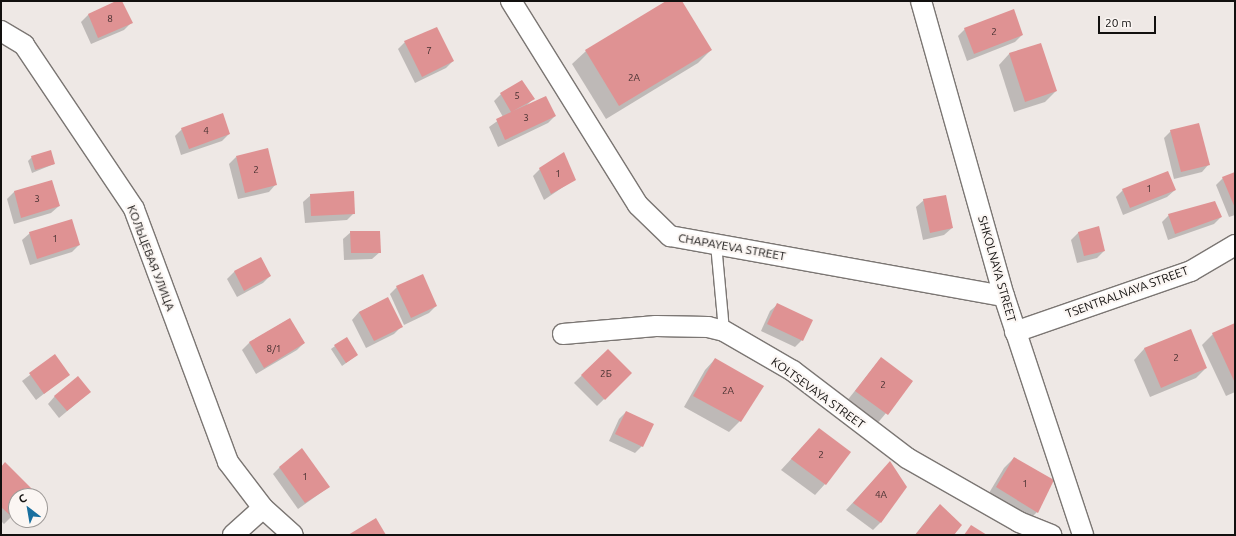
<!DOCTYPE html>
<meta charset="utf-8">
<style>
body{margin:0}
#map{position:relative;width:1236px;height:536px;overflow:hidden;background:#eee8e5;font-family:Ubuntu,sans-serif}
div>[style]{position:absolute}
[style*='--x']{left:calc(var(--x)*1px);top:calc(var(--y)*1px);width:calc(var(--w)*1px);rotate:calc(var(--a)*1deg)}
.shadow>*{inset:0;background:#0003}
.building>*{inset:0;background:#df9293}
.roads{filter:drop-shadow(1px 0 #7b7673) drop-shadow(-1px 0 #7b7673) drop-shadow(0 1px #7b7673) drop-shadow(0 -1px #7b7673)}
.lane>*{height:10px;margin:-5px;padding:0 5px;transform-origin:5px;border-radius:5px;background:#fff}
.street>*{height:20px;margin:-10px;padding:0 10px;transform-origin:10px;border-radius:10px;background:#fff}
span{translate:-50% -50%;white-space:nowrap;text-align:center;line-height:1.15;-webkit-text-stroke:4px #fbf6f3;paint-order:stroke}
.number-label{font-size:10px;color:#453030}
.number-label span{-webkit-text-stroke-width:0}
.street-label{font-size:12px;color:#12100f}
.frame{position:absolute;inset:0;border:2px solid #12100f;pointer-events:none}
.north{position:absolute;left:8px;top:488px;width:40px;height:40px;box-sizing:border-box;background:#fbf6f3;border:1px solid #9e9a98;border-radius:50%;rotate:329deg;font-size:11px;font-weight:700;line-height:16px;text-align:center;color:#12100f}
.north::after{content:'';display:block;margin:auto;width:14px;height:18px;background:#196f9f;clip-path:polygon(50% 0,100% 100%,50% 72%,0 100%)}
.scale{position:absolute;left:1098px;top:16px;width:58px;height:18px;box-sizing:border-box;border:2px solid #12100f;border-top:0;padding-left:5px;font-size:12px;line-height:14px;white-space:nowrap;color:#12100f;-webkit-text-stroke:3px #fbf6f3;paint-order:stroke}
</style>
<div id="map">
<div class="shadow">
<div style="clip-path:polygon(121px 1px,131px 23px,124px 30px,91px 44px,81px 22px,88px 15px)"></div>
<div style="clip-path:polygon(668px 1px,681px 1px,711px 50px,698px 63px,606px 119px,572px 64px,586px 51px)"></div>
<div style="clip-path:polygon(965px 29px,1022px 35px,1015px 42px,967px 61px,958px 36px)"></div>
<div style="clip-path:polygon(405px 42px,453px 61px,446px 68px,415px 83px,398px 49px)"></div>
<div style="clip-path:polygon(1040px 44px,1056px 91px,1045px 102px,1014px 112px,999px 65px,1009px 54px)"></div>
<div style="clip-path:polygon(501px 94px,533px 99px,526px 106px,555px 116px,548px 123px,498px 147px,489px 127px,503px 117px,494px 101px)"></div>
<div style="clip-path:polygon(182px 129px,229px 134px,222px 141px,181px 155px,175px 136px)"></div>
<div style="clip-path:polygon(1171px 131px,1209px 164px,1202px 172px,1174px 179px,1164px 138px)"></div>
<div style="clip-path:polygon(32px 157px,54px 164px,32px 173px,28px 161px)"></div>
<div style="clip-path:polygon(236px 157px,276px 184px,269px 192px,238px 199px,229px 164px)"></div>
<div style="clip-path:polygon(540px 169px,575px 179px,544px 200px,533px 176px)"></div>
<div style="clip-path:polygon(1235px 173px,1235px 215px,1229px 217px,1216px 185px,1223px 178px)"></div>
<div style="clip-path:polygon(51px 181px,59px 206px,51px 213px,14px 224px,7px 199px,14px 192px)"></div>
<div style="clip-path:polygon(1123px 190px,1175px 190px,1167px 197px,1123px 215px,1116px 197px)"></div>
<div style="clip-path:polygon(311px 195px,354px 213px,347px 220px,305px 223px,303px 202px)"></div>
<div style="clip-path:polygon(924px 200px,952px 228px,944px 235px,923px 240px,916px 207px)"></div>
<div style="clip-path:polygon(1169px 215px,1221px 217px,1214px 224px,1168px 240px,1162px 222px)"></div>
<div style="clip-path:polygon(1098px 227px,1104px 251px,1097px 258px,1077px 263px,1071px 240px,1078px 233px)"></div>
<div style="clip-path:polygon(351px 232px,380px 252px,372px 259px,344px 260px,343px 239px)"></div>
<div style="clip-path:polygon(30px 233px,79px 245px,72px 252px,30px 265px,22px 240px)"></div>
<div style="clip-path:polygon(261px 258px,270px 276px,263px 283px,237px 297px,227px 279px,234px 272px)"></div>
<div style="clip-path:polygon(397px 287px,436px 306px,429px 313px,404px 325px,390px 294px)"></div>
<div style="clip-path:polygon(387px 299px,401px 327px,394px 334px,366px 348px,352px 320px,359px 312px)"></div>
<div style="clip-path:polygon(778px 304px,802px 340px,795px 347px,761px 331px,770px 311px)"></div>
<div style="clip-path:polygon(289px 319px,304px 343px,297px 350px,256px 374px,242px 350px,249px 343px)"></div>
<div style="clip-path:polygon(1235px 324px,1235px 392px,1226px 396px,1202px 345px,1213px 334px)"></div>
<div style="clip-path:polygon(1190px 330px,1206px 368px,1196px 378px,1150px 397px,1134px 360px,1144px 349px)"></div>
<div style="clip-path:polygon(335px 346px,357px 355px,342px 366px,331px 349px)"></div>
<div style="clip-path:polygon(608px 350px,631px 373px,597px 406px,574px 383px)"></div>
<div style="clip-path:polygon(55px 356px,68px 375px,36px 400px,22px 381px)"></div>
<div style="clip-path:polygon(881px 358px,912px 382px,876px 425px,846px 402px)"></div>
<div style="clip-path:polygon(715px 359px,740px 421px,729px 432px,684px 407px,705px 370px)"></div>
<div style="clip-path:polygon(90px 392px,59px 418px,48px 404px,55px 396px)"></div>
<div style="clip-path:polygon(626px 412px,642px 446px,635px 453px,609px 441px,619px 419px)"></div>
<div style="clip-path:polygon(819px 429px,825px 484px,815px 495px,781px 470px)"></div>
<div style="clip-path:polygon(1014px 458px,1053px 480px,1037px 512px,1026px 523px,986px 498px,1004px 468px)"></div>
<div style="clip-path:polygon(280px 467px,329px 487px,298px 509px,273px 474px)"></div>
<div style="clip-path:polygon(1px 468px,31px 496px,16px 496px,16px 512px,4px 524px,1px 521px)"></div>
<div style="clip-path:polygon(883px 470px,880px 523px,873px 530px,846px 510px)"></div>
<div style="clip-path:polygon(940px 505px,953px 535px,915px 535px,933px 512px)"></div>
</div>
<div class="building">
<div style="clip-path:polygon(116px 1px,122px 1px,133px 23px,98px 38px,88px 14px)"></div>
<div style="clip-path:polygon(666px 1px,682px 1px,712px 50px,619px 106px,585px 50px)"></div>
<div style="clip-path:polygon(1014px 9px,1023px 35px,974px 54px,964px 28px)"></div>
<div style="clip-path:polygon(437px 27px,454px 61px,422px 77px,404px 41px)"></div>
<div style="clip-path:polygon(1041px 43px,1057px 91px,1025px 102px,1009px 53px)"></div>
<div style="clip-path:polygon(522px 80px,535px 99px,513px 111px,546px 96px,556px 116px,505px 140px,496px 119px,511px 112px,500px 93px)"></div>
<div style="clip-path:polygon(223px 113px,230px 134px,189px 149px,181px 128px)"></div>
<div style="clip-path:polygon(1199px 123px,1210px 165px,1181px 172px,1170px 130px)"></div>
<div style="clip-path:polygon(268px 148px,277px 185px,245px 193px,236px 156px)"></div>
<div style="clip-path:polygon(51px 150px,55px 164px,35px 170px,31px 156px)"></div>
<div style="clip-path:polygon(564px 152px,576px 180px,551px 194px,539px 168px)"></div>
<div style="clip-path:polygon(1168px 171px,1176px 190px,1130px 208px,1122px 189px)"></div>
<div style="clip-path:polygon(1235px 172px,1235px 208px,1222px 177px)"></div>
<div style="clip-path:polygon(52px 180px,60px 206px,21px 218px,14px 191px)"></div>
<div style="clip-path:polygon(354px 191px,355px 214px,311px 216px,310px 194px)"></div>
<div style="clip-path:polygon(946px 195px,953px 228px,930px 233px,923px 199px)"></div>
<div style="clip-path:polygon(1215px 201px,1222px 217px,1175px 234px,1168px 214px)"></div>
<div style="clip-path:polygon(72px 219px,80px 245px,37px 259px,29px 232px)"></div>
<div style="clip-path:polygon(1099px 226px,1105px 251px,1084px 256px,1078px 232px)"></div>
<div style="clip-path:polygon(350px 231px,380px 231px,381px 253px,351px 253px)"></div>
<div style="clip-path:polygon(261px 257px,271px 276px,244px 291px,234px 271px)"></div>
<div style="clip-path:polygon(423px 274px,437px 306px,411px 318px,396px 286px)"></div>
<div style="clip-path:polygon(388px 297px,403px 327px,374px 341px,359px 312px)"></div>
<div style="clip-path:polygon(777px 303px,813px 320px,803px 341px,767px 324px)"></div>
<div style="clip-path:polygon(290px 318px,305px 343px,264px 368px,249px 342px)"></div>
<div style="clip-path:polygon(1235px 323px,1235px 383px,1212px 333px)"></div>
<div style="clip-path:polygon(1191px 329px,1207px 368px,1161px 388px,1144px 348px)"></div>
<div style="clip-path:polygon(347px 337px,358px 355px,346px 363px,334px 345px)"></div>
<div style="clip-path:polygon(608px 349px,632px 373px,605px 400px,581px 375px)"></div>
<div style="clip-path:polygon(55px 354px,70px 375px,44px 394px,29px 373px)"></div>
<div style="clip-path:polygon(881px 357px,913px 381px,888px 415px,855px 391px)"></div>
<div style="clip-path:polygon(715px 358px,764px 386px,741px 422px,693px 396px)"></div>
<div style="clip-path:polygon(78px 376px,91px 392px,67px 411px,54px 396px)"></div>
<div style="clip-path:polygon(626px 411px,654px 424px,643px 447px,615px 434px)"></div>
<div style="clip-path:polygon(819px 428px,851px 452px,826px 485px,791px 459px)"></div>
<div style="clip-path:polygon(302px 448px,330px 487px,305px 503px,279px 467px)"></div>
<div style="clip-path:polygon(1014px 457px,1054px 480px,1038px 513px,996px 487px)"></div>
<div style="clip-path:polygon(890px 461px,907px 487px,881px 523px,853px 503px)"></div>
<div style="clip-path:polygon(5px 462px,36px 493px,33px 496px,16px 496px,16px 513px,12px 517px,1px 507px,1px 467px)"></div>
<div style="clip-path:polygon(940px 504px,962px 525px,954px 535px,915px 535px)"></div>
<div style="clip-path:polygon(376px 518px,386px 535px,348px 535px)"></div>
<div style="clip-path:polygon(971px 525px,987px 535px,964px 535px)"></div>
</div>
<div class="roads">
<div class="lane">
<div style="--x:716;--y:244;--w:87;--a:84.7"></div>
</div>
<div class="street">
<div style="--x:511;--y:1;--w:240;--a:58.1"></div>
<div style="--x:638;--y:205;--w:45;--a:44.1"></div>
<div style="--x:670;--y:236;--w:339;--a:10.2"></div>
<div style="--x:921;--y:1;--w:306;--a:74.3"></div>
<div style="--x:1004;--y:296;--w:252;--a:71.7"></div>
<div style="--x:1;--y:31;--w:27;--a:31"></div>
<div style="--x:24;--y:45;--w:197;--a:56.1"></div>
<div style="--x:134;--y:209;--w:270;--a:69.6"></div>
<div style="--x:228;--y:462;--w:58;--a:52.7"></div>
<div style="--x:263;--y:508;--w:40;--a:42"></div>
<div style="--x:1015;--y:332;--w:186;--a:-19.1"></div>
<div style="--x:1191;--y:271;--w:51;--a:-30.6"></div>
<div style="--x:563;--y:334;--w:93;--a:-4.9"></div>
<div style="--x:656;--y:326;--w:52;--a:1.1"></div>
<div style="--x:708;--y:327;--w:16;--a:14"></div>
<div style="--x:724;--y:331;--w:80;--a:30.1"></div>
<div style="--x:793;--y:371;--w:143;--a:37.3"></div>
<div style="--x:907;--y:458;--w:129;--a:29.7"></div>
<div style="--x:1019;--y:522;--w:35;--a:22"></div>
<div style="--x:233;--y:535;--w:40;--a:-42"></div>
</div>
</div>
<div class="number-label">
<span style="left:110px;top:19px">8</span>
<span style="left:994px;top:32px">2</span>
<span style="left:429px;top:51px">7</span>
<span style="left:634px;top:78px">2А</span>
<span style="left:517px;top:96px">5</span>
<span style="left:526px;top:118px">3</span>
<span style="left:206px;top:131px">4</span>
<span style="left:256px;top:170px">2</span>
<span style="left:558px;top:174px">1</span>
<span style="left:1149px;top:189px">1</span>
<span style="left:37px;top:199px">3</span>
<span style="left:55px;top:239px">1</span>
<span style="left:274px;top:349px">8/1</span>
<span style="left:1176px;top:358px">2</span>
<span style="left:606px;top:374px">2Б</span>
<span style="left:883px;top:385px">2</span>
<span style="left:728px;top:391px">2А</span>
<span style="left:821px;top:455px">2</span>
<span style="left:305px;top:477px">1</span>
<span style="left:1025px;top:484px">1</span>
<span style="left:881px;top:495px">4А</span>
</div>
<div class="street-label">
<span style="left:732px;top:247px;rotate:10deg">CHAPAYEVA STREET</span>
<span style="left:151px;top:258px;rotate:69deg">КОЛЬЦЕВАЯ УЛИЦА</span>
<span style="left:997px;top:269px;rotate:74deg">SHKOLNAYA STREET</span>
<span style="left:1127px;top:292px;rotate:-20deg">TSENTRALNAYA STREET</span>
<span style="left:818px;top:393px;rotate:36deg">KOLTSEVAYA STREET</span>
</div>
<div class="frame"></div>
<div class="north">С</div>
<div class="scale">20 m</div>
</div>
